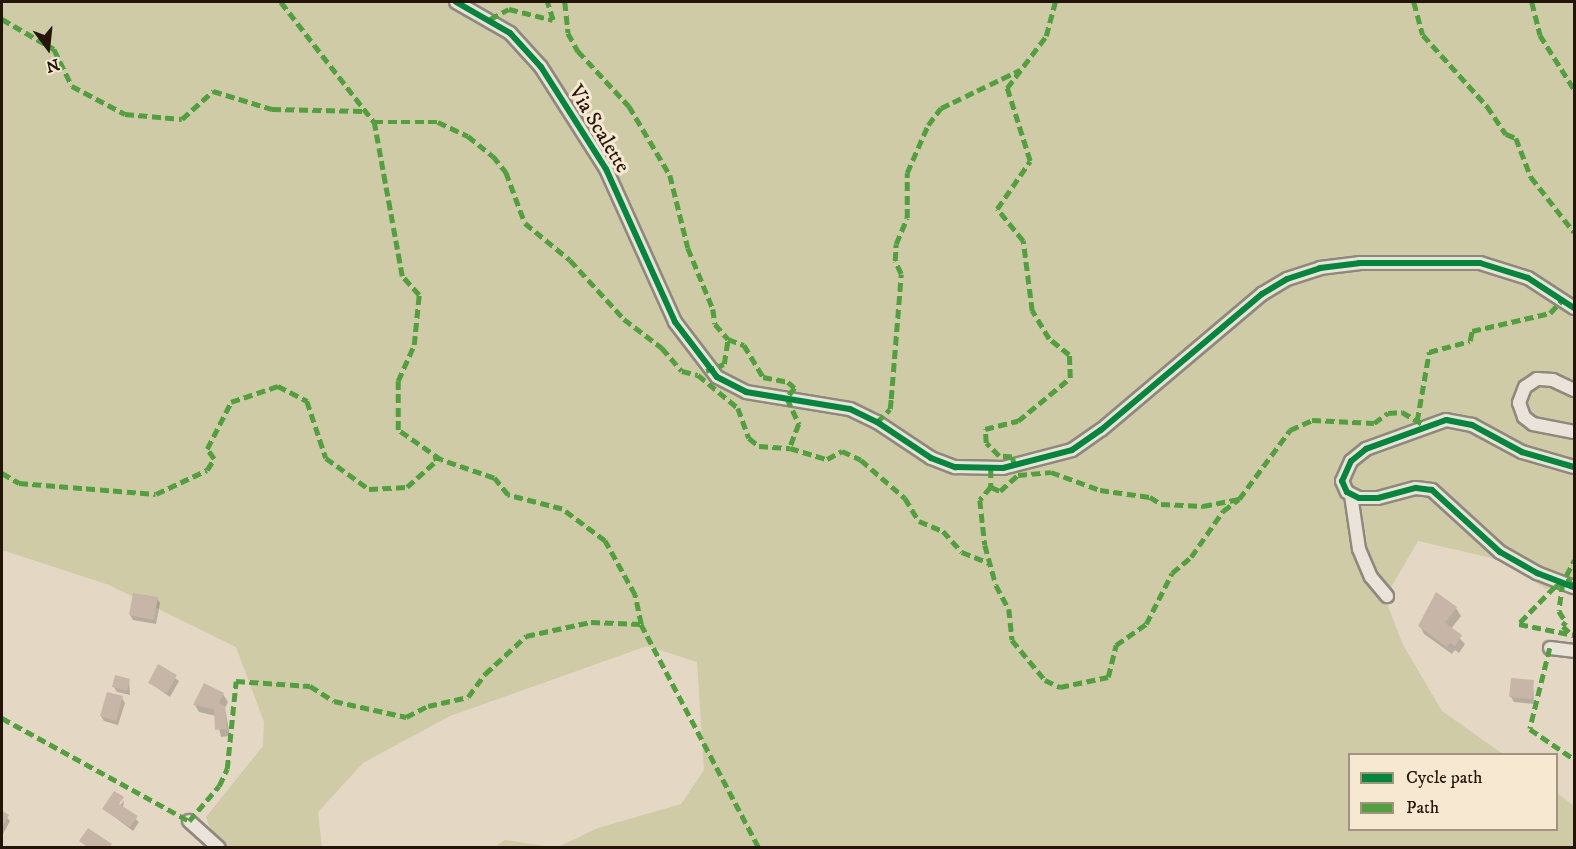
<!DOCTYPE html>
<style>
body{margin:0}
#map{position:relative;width:1576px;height:849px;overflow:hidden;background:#e4d8c5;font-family:"IM FELL DW Pica",serif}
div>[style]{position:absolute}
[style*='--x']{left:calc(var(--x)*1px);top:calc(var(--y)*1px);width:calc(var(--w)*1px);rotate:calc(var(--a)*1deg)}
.green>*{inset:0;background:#cecba6}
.shadow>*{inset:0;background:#0003}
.building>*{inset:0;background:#c7b6a7}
.roads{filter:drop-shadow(2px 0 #90887c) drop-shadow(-2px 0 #90887c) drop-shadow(0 2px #90887c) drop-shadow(0 -2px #90887c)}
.minor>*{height:12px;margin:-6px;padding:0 6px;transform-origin:6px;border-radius:6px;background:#e9e3d9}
.quiet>*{height:4.5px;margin-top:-2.25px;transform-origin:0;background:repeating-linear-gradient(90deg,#50a03e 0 9px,transparent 0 13.5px)}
.cycleway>*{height:6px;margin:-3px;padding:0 3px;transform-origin:3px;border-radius:3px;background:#00873e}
span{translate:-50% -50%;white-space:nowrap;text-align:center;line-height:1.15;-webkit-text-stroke:6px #f6e8d1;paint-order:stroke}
.street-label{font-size:21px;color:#24140a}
.frame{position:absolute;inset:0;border:3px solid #24140a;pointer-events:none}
.legend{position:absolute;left:1348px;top:753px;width:210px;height:78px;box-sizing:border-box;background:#f6e8d1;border:2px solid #a29381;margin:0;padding:8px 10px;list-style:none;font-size:18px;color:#24140a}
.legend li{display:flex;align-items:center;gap:12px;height:30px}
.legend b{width:30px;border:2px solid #a29381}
.north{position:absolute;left:18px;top:18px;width:60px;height:60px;-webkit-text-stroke:4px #f6e8d1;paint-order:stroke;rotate:165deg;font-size:16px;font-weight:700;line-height:24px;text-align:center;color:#24140a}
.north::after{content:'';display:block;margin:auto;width:21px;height:27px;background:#24140a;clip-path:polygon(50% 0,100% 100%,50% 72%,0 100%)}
</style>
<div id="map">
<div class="green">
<div style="clip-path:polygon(2px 2px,1574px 2px,1574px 582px,1546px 589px,1500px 560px,1418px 541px,1385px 598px,1402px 643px,1442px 711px,1503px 754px,1350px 754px,1350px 830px,1556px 830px,1557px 793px,1574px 806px,1574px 847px,558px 847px,598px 828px,681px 804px,704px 770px,697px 662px,647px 646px,450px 716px,363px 763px,318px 812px,322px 847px,224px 847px,213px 837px,206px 817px,263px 746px,264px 722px,236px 647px,109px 585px,2px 550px)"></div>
<div style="clip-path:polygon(505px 840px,552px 847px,495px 847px)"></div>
</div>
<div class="shadow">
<div style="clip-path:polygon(157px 599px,160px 603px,156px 624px,133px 620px,130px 615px)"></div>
<div style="clip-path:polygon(1456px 608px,1461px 616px,1451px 629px,1465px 644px,1459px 653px,1455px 650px,1452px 654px,1424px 634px,1420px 626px)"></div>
<div style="clip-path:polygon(159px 666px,179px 681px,170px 697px,150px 683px)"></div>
<div style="clip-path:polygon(129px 680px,130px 695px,117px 692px,114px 687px)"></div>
<div style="clip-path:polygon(1533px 682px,1534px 704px,1514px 702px,1511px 697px)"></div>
<div style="clip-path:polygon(205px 685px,223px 694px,228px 702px,225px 708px,230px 736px,221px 737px,216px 716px,199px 712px,195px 705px)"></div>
<div style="clip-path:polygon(122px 698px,125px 703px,118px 725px,104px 721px,101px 716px)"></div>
<div style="clip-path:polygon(124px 800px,123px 808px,139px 822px,133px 831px,104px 809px,116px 811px)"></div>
<div style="clip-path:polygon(2px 812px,10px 821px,2px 836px)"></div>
</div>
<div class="building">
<div style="clip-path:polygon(1436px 592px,1457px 607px,1445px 623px,1462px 635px,1455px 646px,1450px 643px,1447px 647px,1418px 626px)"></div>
<div style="clip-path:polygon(133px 593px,158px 597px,154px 620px,129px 615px)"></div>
<div style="clip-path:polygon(158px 664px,177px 675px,167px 693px,148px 683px)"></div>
<div style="clip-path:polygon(115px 675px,130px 679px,127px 691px,112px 687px)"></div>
<div style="clip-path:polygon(1511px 678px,1534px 680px,1532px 699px,1509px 697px)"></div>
<div style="clip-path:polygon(204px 683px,224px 693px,219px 703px,225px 706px,227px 729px,215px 730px,214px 709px,193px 705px)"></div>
<div style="clip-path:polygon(107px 692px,123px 696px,116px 721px,100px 716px)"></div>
<div style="clip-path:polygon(114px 791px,124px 797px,119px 804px,138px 816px,130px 827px,102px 809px)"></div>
<div style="clip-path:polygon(2px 811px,9px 815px,2px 827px)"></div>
<div style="clip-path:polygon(88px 828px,112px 844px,109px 848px,89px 848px,79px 841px)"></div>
</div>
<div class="roads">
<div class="minor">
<div style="--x:456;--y:2;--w:62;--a:29.9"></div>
<div style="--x:510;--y:33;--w:46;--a:47.6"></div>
<div style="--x:541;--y:67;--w:121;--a:57.5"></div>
<div style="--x:606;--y:169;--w:168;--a:65.7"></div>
<div style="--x:675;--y:322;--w:69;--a:52.6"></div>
<div style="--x:717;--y:377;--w:33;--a:27"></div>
<div style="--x:746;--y:392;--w:105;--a:9.3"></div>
<div style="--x:850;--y:409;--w:30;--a:26"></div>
<div style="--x:877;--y:422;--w:65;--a:33.7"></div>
<div style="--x:931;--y:458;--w:26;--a:21"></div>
<div style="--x:955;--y:467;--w:48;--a:1.2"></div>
<div style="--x:1003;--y:468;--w:71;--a:-14.6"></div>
<div style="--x:1072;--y:450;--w:35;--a:-35"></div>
<div style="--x:1101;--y:430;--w:211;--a:-40.2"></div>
<div style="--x:1262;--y:294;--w:29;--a:-31"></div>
<div style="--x:1287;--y:279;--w:35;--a:-18"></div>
<div style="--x:1320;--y:268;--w:39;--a:-7"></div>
<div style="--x:1359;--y:263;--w:121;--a:0"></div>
<div style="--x:1480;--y:263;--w:50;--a:17.4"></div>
<div style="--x:1528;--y:278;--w:55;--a:33.1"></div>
<div style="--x:1574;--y:390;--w:23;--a:-155"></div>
<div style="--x:1553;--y:380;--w:16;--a:-176"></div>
<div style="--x:1537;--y:379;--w:14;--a:146"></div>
<div style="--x:1525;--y:387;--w:17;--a:111"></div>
<div style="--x:1519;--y:403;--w:15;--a:70"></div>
<div style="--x:1524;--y:417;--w:11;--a:38"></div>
<div style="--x:1533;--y:424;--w:42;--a:11"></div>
<div style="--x:1574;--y:467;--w:54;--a:-163.9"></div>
<div style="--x:1522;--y:452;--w:57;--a:-151.6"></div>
<div style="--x:1472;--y:425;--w:26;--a:-169"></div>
<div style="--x:1446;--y:420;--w:85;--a:160.1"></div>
<div style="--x:1366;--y:449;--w:19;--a:141"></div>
<div style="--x:1351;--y:461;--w:22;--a:114"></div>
<div style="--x:1342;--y:481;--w:12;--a:66"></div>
<div style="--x:1347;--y:492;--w:13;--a:27"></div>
<div style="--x:1359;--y:498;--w:19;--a:0"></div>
<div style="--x:1378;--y:498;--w:39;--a:-15"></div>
<div style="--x:1416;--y:488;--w:16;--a:7"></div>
<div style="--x:1432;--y:490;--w:92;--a:42.4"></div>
<div style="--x:1500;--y:552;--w:43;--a:29.6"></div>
<div style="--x:1537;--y:573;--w:40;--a:21"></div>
<div style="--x:1351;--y:495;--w:55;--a:81.6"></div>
<div style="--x:1359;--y:549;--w:30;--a:67"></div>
<div style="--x:1371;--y:577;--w:25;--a:50"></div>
<div style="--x:1550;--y:648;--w:24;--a:7"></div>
<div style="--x:189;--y:821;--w:40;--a:42"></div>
</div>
</div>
<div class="quiet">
<div style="--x:281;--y:2;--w:152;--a:52.2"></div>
<div style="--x:374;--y:122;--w:64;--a:0"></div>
<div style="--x:438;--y:122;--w:33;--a:25"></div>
<div style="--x:468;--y:136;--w:32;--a:39"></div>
<div style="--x:493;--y:156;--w:21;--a:51"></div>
<div style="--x:506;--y:172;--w:54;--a:69.6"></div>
<div style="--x:525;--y:223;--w:58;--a:39.4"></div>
<div style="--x:570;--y:260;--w:80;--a:47.5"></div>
<div style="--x:624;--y:319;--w:48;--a:37.3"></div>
<div style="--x:662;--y:348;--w:30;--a:49"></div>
<div style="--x:682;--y:371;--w:16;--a:14"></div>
<div style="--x:698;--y:375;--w:52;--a:39.5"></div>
<div style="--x:738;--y:408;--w:32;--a:70"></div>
<div style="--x:749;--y:438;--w:13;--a:39"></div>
<div style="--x:759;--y:446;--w:31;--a:4"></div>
<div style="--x:790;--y:448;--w:39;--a:17"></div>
<div style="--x:827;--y:459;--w:17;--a:-28"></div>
<div style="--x:842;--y:451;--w:21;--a:25"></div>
<div style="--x:861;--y:460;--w:58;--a:40.8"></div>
<div style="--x:905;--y:498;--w:27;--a:59"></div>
<div style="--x:919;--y:521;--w:26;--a:23"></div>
<div style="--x:943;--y:531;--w:28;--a:48"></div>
<div style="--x:962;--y:552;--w:29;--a:22"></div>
<div style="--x:565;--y:2;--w:31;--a:84"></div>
<div style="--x:568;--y:33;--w:21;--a:61"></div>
<div style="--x:578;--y:51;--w:75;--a:47.2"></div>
<div style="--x:629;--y:106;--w:80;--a:59.3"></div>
<div style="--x:670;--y:175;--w:75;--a:76.1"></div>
<div style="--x:688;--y:248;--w:66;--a:67.7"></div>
<div style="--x:713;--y:309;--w:15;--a:82"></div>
<div style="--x:715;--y:324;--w:20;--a:49"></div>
<div style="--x:728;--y:339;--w:17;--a:21"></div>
<div style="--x:744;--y:345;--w:37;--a:59"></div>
<div style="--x:763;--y:377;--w:25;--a:11"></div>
<div style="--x:788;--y:382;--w:9;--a:41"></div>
<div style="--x:795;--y:388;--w:13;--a:129"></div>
<div style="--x:787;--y:398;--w:29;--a:65"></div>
<div style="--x:799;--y:424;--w:26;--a:111"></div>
<div style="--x:1414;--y:2;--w:34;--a:75"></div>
<div style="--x:1423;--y:35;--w:96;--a:48"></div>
<div style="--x:1487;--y:106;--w:34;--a:56"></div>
<div style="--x:1506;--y:134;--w:11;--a:22"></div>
<div style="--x:1516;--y:138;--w:42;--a:69"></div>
<div style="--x:1531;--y:177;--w:70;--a:52"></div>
<div style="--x:1532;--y:2;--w:34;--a:76"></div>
<div style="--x:1540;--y:35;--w:64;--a:57.8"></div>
<div style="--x:2;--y:19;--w:60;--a:30"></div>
<div style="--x:54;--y:49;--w:41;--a:64.1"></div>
<div style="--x:72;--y:86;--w:60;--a:27.8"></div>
<div style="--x:125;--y:114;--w:57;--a:5"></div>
<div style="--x:182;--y:119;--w:42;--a:-42.1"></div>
<div style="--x:213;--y:91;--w:62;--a:17"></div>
<div style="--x:272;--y:109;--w:92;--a:1.2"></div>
<div style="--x:490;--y:19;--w:21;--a:-28"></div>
<div style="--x:509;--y:9;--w:45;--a:14"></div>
<div style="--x:553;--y:20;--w:19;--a:-108"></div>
<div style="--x:706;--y:371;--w:19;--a:-21"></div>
<div style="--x:724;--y:364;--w:25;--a:-81"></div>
<div style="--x:1417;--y:421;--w:70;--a:-80.1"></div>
<div style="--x:1429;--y:352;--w:42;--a:-15"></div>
<div style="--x:1470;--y:341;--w:10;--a:-79"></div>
<div style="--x:1472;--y:331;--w:80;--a:-13"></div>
<div style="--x:1550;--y:313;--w:19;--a:-47"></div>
<div style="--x:877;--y:422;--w:18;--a:-45"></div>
<div style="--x:890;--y:409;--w:10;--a:-84"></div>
<div style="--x:891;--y:399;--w:125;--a:-85.4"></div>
<div style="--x:901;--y:274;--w:14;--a:-115"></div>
<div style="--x:895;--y:261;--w:17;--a:-87"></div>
<div style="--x:896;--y:244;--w:28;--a:-67"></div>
<div style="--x:907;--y:218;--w:45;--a:-90"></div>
<div style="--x:907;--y:173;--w:52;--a:-66.4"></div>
<div style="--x:928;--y:125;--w:21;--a:-53"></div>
<div style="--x:941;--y:108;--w:88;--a:-25.7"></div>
<div style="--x:1014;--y:465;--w:8;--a:-104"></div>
<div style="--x:1012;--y:457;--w:13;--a:-176"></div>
<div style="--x:999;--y:456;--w:18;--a:-135"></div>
<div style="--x:986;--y:443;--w:14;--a:-94"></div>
<div style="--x:985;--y:429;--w:34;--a:-14"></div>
<div style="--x:1018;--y:421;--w:67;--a:-39.6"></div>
<div style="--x:1070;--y:378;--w:23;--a:-92"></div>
<div style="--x:1069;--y:355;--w:26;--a:-141"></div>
<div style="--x:1049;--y:339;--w:33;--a:-121"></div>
<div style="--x:1032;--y:311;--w:71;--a:-97.3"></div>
<div style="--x:1023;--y:241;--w:41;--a:-129.1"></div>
<div style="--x:997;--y:209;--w:58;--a:-55.5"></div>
<div style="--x:1030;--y:161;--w:77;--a:-107.5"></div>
<div style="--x:1007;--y:88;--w:65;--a:-53.1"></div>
<div style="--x:1046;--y:36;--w:35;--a:-75"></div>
<div style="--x:991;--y:469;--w:18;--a:90"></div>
<div style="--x:991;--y:487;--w:17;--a:130"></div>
<div style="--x:980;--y:500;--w:45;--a:83.7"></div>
<div style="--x:985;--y:545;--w:41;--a:74.6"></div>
<div style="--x:996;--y:585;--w:27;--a:62"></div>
<div style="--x:1009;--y:609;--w:31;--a:84"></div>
<div style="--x:1012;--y:640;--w:52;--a:50.5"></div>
<div style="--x:1045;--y:680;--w:17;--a:25"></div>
<div style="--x:1060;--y:687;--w:49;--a:-11.8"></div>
<div style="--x:1108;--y:677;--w:33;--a:-76"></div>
<div style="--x:1116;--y:645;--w:37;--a:-35"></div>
<div style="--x:1146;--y:624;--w:57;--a:-63"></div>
<div style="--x:1172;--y:573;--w:25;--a:-40"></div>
<div style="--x:1191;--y:557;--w:56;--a:-55.2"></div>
<div style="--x:1223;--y:511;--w:20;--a:-37"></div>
<div style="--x:1239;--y:499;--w:86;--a:-53.5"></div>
<div style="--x:1290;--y:430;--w:24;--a:-24"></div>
<div style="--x:1312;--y:420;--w:62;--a:2.8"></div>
<div style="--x:1374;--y:423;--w:17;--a:-36"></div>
<div style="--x:1388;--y:413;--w:14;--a:-4"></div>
<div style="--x:1402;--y:412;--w:28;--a:30"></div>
<div style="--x:2;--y:473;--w:20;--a:30"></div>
<div style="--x:19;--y:483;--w:137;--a:4.6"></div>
<div style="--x:156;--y:494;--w:56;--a:-25.2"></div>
<div style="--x:207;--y:470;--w:13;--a:-58"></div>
<div style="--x:214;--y:459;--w:12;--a:-125"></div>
<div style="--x:207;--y:449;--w:53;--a:-62.9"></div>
<div style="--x:231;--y:402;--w:50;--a:-18.8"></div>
<div style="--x:278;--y:386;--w:33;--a:27"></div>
<div style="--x:307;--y:401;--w:60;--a:71.6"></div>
<div style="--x:326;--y:458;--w:53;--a:35.8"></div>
<div style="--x:369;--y:489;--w:38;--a:-3"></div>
<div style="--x:407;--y:487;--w:39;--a:-42"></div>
<div style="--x:436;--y:461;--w:5;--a:-101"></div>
<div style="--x:991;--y:487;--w:10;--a:24"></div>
<div style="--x:1000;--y:491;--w:24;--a:-42"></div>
<div style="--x:1018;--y:475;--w:33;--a:-5"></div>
<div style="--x:1051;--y:472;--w:52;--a:20.2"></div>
<div style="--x:1100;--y:490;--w:50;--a:8"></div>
<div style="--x:1150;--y:497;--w:13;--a:32"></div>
<div style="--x:1161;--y:504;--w:42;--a:2.7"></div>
<div style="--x:1203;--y:506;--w:37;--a:-11"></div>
<div style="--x:1563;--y:583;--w:9;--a:153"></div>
<div style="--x:1555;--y:587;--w:52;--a:134.2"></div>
<div style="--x:1519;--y:624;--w:56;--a:11.3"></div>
<div style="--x:1563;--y:583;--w:28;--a:98"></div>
<div style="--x:1559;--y:611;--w:13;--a:58"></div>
<div style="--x:1566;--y:622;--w:5;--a:127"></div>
<div style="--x:1563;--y:626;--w:10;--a:45"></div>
<div style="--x:1572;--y:586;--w:12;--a:-121"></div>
<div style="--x:1566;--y:576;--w:18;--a:-63"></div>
<div style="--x:641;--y:624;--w:253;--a:62.2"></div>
<div style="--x:1550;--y:648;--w:83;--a:103.9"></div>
<div style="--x:1530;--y:729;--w:50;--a:34.3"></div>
<div style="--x:2;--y:718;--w:213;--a:28.8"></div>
<div style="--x:189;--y:821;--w:46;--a:-49.4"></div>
<div style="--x:219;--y:786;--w:19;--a:-65"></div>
<div style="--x:227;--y:769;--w:88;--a:-84.2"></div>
<div style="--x:236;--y:681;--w:74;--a:3.9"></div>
<div style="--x:310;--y:686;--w:28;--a:32"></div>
<div style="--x:334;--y:701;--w:74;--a:12.5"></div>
<div style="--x:406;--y:717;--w:25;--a:-27"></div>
<div style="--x:428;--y:706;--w:41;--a:-12.7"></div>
<div style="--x:468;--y:697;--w:29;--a:-54"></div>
<div style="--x:485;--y:674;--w:56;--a:-42.8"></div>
<div style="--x:526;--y:636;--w:66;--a:-12.2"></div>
<div style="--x:591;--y:622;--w:50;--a:2.3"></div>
<div style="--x:641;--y:624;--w:30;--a:-102"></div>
<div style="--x:635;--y:595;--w:62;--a:-119.1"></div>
<div style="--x:605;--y:541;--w:54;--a:-143.3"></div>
<div style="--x:562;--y:509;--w:56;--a:-165.5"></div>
<div style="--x:508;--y:495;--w:22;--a:-129"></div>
<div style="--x:494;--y:478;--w:56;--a:-161.2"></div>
<div style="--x:441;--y:460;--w:52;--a:-145.1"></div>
<div style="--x:398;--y:430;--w:49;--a:-90"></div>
<div style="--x:398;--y:381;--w:39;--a:-66"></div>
<div style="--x:414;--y:345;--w:50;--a:-84.3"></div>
<div style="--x:419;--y:295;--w:25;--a:-132"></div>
<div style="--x:402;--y:276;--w:157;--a:-100.3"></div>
</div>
<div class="cycleway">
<div style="--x:456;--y:2;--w:62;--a:29.9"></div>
<div style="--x:510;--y:33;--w:46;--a:47.6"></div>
<div style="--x:541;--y:67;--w:121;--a:57.5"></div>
<div style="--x:606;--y:169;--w:168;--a:65.7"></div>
<div style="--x:675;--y:322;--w:69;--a:52.6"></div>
<div style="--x:717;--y:377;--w:33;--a:27"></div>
<div style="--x:746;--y:392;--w:105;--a:9.3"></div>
<div style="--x:850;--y:409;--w:30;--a:26"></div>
<div style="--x:877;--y:422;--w:65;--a:33.7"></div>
<div style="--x:931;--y:458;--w:26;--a:21"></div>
<div style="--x:955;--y:467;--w:48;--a:1.2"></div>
<div style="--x:1003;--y:468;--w:71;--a:-14.6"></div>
<div style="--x:1072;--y:450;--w:35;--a:-35"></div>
<div style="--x:1101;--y:430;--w:211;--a:-40.2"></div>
<div style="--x:1262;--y:294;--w:29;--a:-31"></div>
<div style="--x:1287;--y:279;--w:35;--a:-18"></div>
<div style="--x:1320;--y:268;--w:39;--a:-7"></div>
<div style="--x:1359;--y:263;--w:121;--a:0"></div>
<div style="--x:1480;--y:263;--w:50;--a:17.4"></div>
<div style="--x:1528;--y:278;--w:55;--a:33.1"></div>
<div style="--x:1574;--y:467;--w:54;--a:-163.9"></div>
<div style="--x:1522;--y:452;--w:57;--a:-151.6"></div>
<div style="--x:1472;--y:425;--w:26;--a:-169"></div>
<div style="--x:1446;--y:420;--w:85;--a:160.1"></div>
<div style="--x:1366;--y:449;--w:19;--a:141"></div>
<div style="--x:1351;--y:461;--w:22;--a:114"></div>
<div style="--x:1342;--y:481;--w:12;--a:66"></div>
<div style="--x:1347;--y:492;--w:13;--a:27"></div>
<div style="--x:1359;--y:498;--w:19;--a:0"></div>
<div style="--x:1378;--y:498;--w:39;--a:-15"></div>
<div style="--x:1416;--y:488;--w:16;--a:7"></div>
<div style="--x:1432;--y:490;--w:92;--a:42.4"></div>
<div style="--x:1500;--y:552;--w:43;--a:29.6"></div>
<div style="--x:1537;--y:573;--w:40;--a:21"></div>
</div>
<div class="street-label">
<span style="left:599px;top:129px;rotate:59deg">Via Scalette</span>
</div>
<div class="frame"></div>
<ul class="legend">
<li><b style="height:8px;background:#00873e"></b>Cycle path</li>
<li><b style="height:8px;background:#50a03e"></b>Path</li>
</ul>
<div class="north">N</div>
</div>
